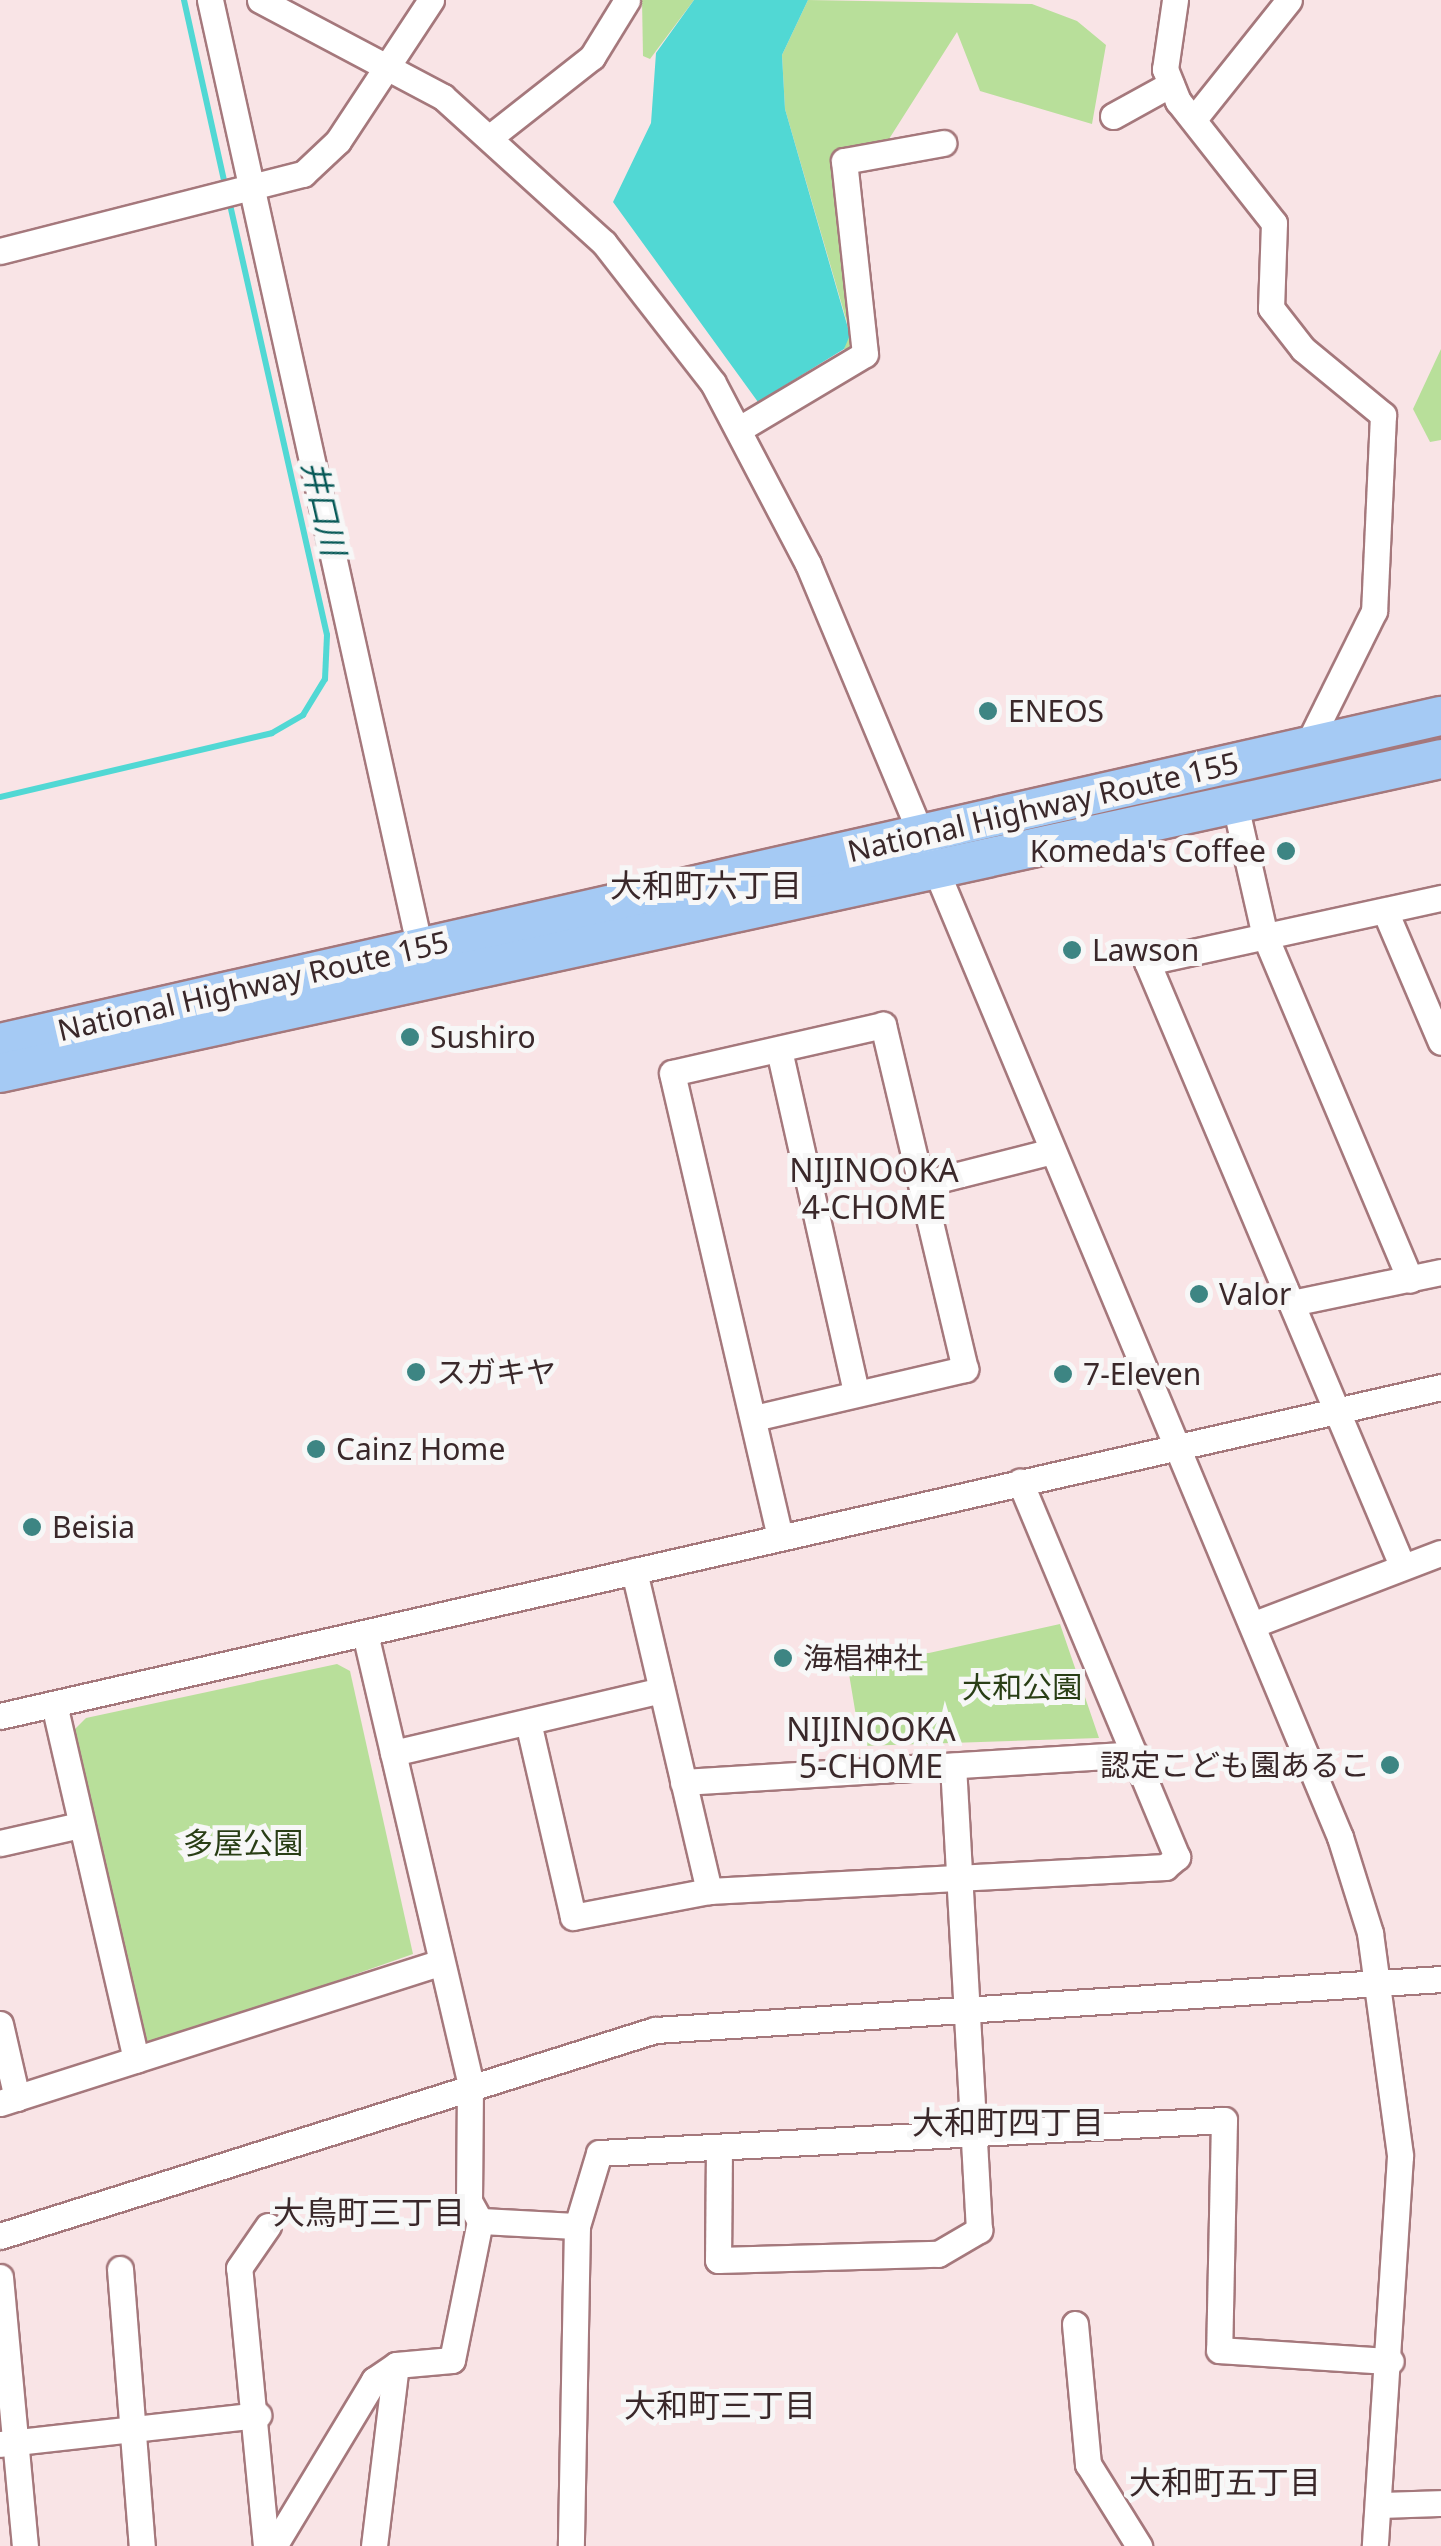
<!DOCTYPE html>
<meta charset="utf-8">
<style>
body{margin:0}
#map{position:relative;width:1441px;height:2546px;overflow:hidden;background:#f9e4e6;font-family:"Noto Sans","Noto Sans JP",sans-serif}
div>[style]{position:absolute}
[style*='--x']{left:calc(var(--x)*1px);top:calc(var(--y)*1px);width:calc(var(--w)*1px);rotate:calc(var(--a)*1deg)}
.green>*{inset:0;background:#b8df9a}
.water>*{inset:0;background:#51d8d4}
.stream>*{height:6px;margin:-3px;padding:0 3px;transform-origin:3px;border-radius:3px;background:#51d8d4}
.roads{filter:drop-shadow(2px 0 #a5787c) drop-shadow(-2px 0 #a5787c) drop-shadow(0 2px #a5787c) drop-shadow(0 -2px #a5787c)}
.minor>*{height:25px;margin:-12.5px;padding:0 12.5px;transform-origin:12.5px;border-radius:12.5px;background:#fff}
.highway>*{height:38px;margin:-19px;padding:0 19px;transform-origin:19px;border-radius:19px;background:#a5caf4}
.dots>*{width:28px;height:28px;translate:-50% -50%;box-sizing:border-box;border:5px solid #f7f7f7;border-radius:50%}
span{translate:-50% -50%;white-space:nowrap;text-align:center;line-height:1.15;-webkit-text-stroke:10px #f7f7f7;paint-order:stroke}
.poi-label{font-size:30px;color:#3a282a}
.left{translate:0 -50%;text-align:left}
.right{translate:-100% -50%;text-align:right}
.street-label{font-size:30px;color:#3a282a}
.park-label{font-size:30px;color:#293e15}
.water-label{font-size:32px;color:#075957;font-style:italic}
.neighbourhood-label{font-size:32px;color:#3a282a}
</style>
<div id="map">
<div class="green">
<div style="clip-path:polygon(642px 0,694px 0,650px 59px,643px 56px)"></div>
<div style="clip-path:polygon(808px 0,1032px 4px,1077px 21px,1106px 45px,1092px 124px,980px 91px,957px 32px,889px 139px,832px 158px,853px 352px,844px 349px,848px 326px,785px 109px,782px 55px)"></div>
<div style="clip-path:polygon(1441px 349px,1441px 440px,1430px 442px,1413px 409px)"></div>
<div style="clip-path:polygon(1060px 1624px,1099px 1738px,861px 1746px,846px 1656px,929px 1653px)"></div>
<div style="clip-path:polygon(337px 1664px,350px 1671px,413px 1954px,151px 2046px,141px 2041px,73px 1731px,86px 1718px)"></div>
</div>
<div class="water">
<div style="clip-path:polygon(694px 0,808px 0,782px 55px,785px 109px,850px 335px,844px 349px,758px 402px,613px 202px,651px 123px,656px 53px)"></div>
</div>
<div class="stream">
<div style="--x:184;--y:0;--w:194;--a:77.5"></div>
<div style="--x:0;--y:797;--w:279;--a:-13.2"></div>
<div style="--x:272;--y:733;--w:36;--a:-30"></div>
<div style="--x:303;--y:715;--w:42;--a:-58.6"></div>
<div style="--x:325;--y:679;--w:44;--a:-87.4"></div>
<div style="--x:327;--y:635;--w:445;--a:-102.7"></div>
</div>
<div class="roads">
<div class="minor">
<div style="--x:210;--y:0;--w:972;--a:77.52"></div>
<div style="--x:260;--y:0;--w:207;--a:27.9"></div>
<div style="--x:443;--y:97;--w:217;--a:42.2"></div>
<div style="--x:604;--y:243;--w:177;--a:52.1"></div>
<div style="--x:713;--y:383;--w:204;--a:62.3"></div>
<div style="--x:808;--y:564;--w:1380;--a:67.32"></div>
<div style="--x:1340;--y:1837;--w:101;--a:72.6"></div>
<div style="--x:1370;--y:1933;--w:225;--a:82.3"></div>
<div style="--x:1400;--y:2156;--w:391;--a:93.7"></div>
<div style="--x:1175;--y:0;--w:70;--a:98.2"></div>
<div style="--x:1165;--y:69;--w:35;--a:68"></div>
<div style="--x:1178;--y:101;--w:155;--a:51.8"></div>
<div style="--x:1274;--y:223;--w:85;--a:92"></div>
<div style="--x:1271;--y:308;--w:52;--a:52"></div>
<div style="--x:1303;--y:349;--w:104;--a:39.5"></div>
<div style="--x:1383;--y:415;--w:196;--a:92.6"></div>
<div style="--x:1374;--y:611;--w:151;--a:116.4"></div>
<div style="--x:1113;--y:116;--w:66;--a:-28.9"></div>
<div style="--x:1194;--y:119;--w:152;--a:-51.4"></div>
<div style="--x:494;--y:134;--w:125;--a:-38.2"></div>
<div style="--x:592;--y:57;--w:67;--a:-58.4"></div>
<div style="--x:0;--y:251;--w:313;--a:-14.3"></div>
<div style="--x:303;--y:174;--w:48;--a:-43.3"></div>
<div style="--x:338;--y:141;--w:169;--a:-56.6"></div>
<div style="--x:741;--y:428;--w:144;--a:-30.8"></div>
<div style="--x:865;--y:354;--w:194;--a:-96.2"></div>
<div style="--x:844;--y:161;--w:101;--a:-10.3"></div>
<div style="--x:1234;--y:800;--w:139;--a:77.2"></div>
<div style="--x:1265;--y:936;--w:373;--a:67.1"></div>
<div style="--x:1385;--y:911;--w:142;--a:66.9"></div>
<div style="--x:779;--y:1050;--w:352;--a:77.3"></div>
<div style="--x:922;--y:1184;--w:134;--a:-14.2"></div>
<div style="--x:1292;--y:1303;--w:152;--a:-11.8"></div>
<div style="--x:754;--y:1418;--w:217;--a:-13.1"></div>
<div style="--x:965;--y:1369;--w:354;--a:-103.4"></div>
<div style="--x:883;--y:1025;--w:216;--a:167.2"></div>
<div style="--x:672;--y:1073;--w:477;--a:76.9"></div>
<div style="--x:1401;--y:1563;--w:652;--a:-112.91"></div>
<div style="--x:1147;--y:962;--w:301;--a:-12.3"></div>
<div style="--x:634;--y:1571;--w:329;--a:76.8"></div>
<div style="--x:1252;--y:1625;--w:202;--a:-20.9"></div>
<div style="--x:54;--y:1704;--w:365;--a:77"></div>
<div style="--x:0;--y:1716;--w:1478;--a:-12.86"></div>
<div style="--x:528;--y:1722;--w:200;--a:77"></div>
<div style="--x:573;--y:1917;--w:138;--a:-10.8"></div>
<div style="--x:709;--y:1891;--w:457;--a:-3"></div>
<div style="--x:1165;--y:1867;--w:16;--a:-40"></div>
<div style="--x:1177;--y:1857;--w:407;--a:-112.7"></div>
<div style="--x:393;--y:1753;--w:275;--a:-13.2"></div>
<div style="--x:683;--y:1782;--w:453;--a:-3.5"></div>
<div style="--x:0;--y:1843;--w:82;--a:-12.7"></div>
<div style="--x:0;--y:2024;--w:76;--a:77.1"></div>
<div style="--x:0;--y:2103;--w:463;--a:-17.7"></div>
<div style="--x:719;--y:2148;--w:112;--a:90.5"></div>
<div style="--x:718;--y:2260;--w:220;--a:-1.6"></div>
<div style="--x:938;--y:2254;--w:48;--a:-30.3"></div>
<div style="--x:979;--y:2230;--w:465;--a:-93.2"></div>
<div style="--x:480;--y:2221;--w:97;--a:3"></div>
<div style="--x:577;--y:2226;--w:320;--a:91.1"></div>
<div style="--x:577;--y:2226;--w:76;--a:-73.2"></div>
<div style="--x:599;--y:2153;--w:626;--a:-3.02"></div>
<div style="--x:1224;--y:2120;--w:230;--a:91.2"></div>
<div style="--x:1219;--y:2350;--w:172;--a:3.7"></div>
<div style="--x:0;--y:2236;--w:687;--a:-17.46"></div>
<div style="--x:655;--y:2030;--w:788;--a:-3.71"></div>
<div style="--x:120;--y:2269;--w:278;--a:85.5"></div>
<div style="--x:0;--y:2277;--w:270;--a:84.7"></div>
<div style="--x:1075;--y:2324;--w:141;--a:84.7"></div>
<div style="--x:1088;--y:2464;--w:97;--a:58.1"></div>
<div style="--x:0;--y:2444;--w:260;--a:-6.4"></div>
<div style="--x:1378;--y:2505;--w:63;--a:-1.8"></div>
<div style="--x:266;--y:2546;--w:279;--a:-95.5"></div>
<div style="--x:239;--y:2268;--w:51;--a:-55.4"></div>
<div style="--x:274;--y:2546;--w:194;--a:-58.9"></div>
<div style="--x:374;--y:2380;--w:27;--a:-34"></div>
<div style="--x:396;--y:2365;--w:56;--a:-5.1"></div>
<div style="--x:452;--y:2360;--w:142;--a:-78.6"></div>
<div style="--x:480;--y:2221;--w:23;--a:-119"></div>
<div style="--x:469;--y:2201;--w:120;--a:-89.5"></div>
<div style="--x:470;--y:2081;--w:460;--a:-103.2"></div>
<div style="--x:374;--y:2546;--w:182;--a:-83.1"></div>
</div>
<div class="highway">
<div style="--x:0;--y:1043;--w:1478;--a:-12.79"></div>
<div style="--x:0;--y:1073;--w:1475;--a:-12.29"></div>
</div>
</div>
<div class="dots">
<div style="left:988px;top:711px;background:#3d8583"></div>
<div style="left:1286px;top:851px;background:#3d8583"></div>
<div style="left:1072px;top:950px;background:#3d8583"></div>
<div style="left:410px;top:1037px;background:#3d8583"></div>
<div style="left:1199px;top:1294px;background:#3d8583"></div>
<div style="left:416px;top:1372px;background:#3d8583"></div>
<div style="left:1063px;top:1374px;background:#3d8583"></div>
<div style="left:316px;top:1449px;background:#3d8583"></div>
<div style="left:32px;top:1527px;background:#3d8583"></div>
<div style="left:783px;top:1658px;background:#3d8583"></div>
<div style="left:1390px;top:1765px;background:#3d8583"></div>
</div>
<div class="poi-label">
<span class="left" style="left:1008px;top:711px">ENEOS</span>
<span class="right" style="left:1266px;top:851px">Komeda's Coffee</span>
<span class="left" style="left:1092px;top:950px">Lawson</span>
<span class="left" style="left:430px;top:1037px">Sushiro</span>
<span class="left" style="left:1219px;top:1294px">Valor</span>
<span class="left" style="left:436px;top:1372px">スガキヤ</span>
<span class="left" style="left:1083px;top:1374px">7-Eleven</span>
<span class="left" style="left:336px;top:1449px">Cainz Home</span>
<span class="left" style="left:52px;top:1527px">Beisia</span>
<span class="left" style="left:803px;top:1658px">海椙神社</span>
<span class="right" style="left:1370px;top:1765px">認定こども園あるこ</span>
</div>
<div class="street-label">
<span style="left:1043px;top:807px;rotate:-13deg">National Highway Route 155</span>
<span style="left:253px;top:986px;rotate:-13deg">National Highway Route 155</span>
</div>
<div class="park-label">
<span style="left:1022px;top:1687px">大和公園</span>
<span style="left:243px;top:1843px">多屋公園</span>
</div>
<div class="water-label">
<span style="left:324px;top:508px;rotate:77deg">井口川</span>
</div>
<div class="neighbourhood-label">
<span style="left:706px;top:885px">大和町六丁目</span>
<span style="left:874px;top:1189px">NIJINOOKA<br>4-CHOME</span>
<span style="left:871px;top:1748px">NIJINOOKA<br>5-CHOME</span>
<span style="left:1008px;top:2122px">大和町四丁目</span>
<span style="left:369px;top:2212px">大鳥町三丁目</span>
<span style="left:720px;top:2405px">大和町三丁目</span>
<span style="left:1225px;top:2482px">大和町五丁目</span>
</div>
</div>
